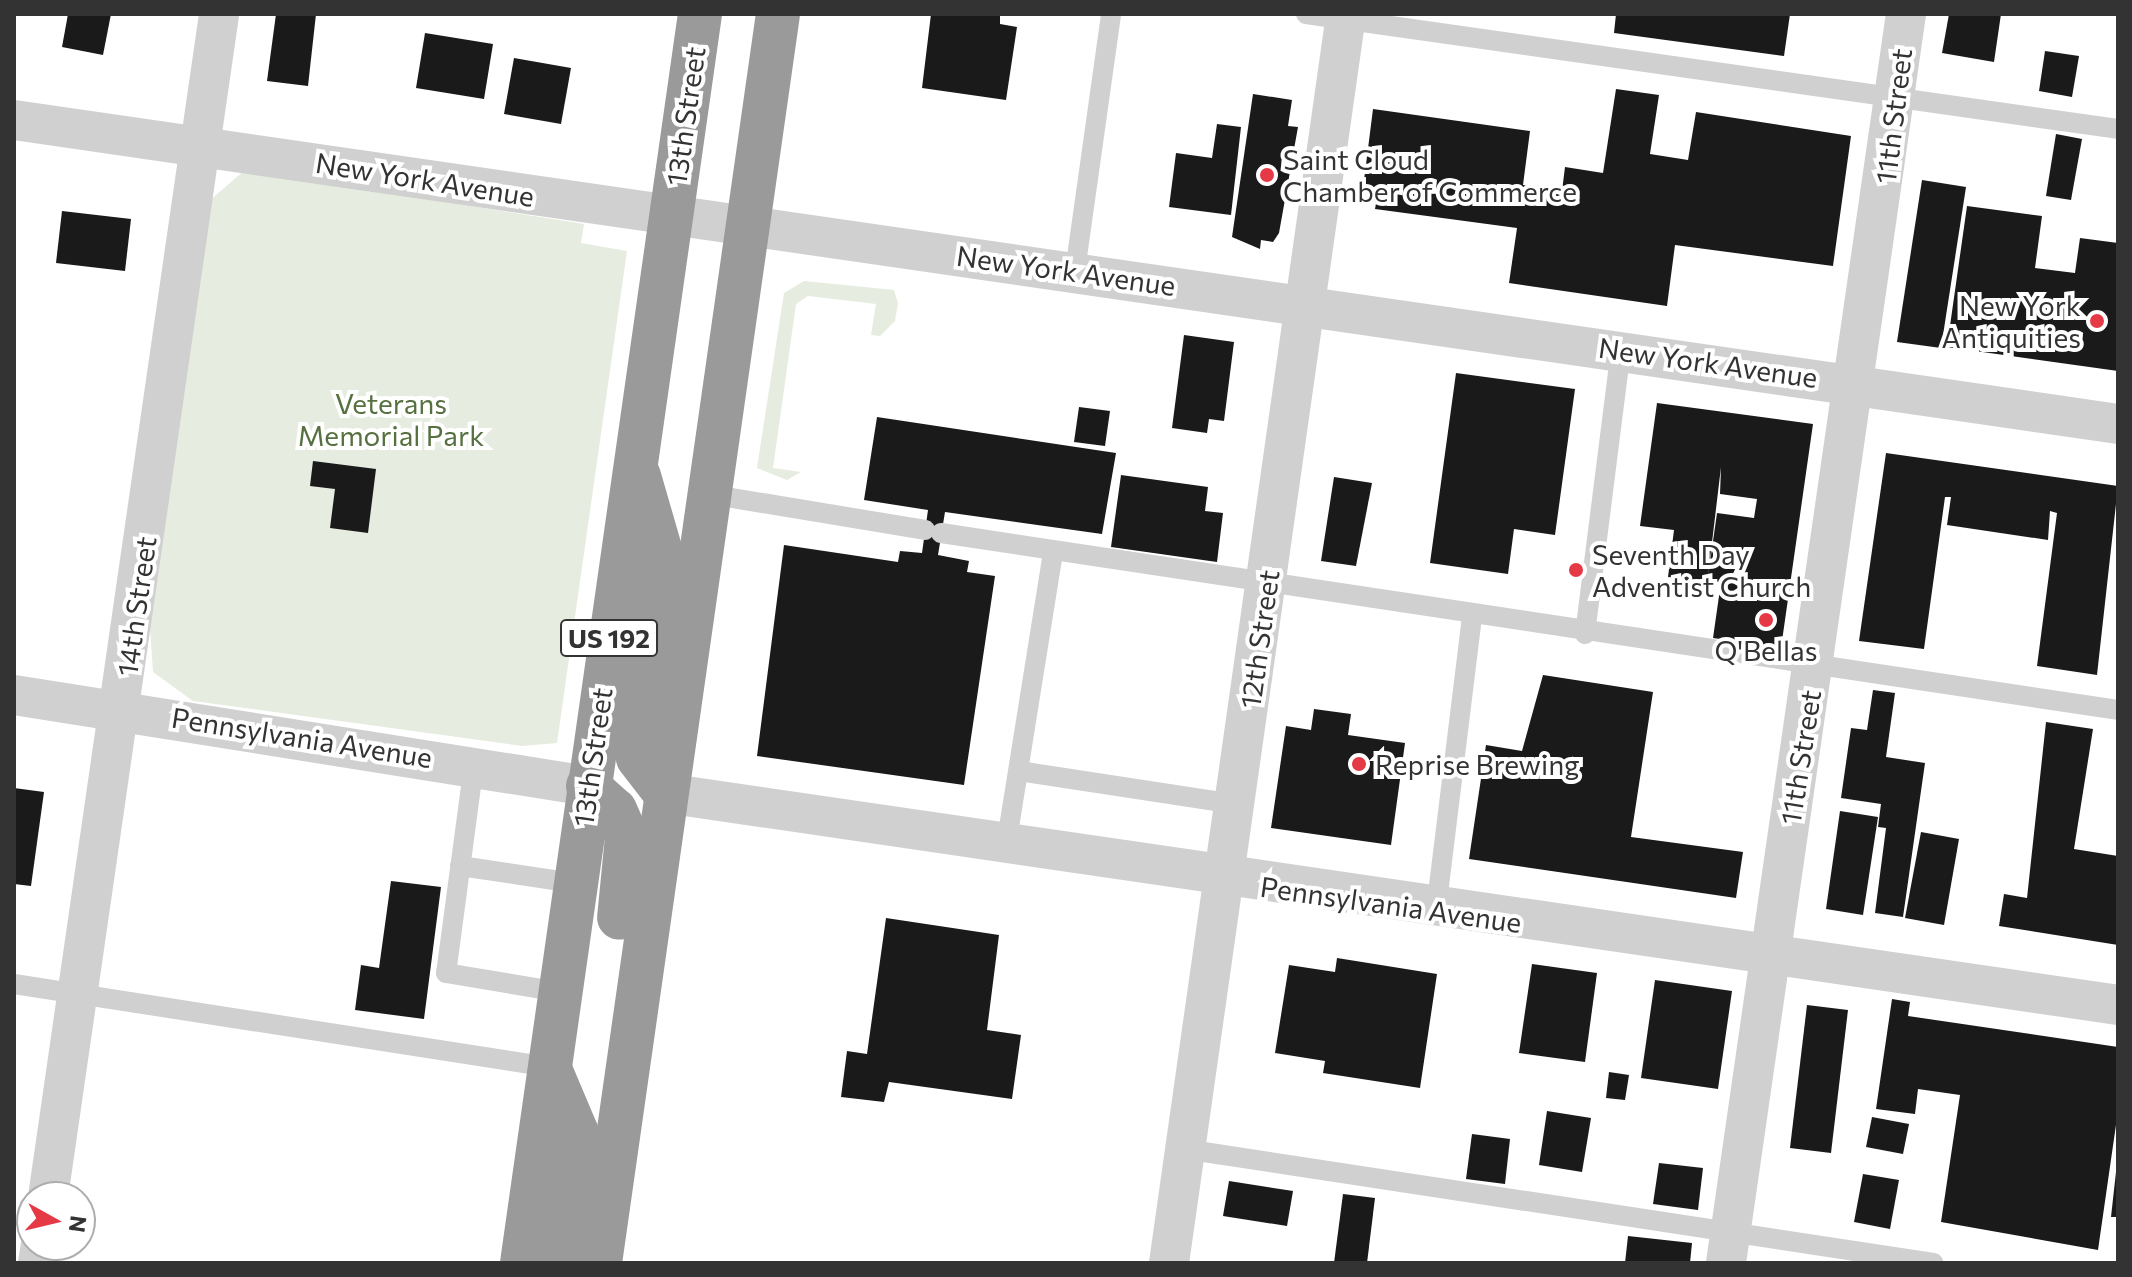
<!DOCTYPE html>
<style>
body{margin:0}
#map{position:relative;width:2132px;height:1277px;overflow:hidden;background:#fff;font-family:Commissioner,sans-serif}
div>[style]{position:absolute}
[style*='--x']{left:calc(var(--x)*1px);top:calc(var(--y)*1px);width:calc(var(--w)*1px);rotate:calc(var(--a)*1deg)}
.green>*{inset:0;background:#e6ecdf}
.building>*{inset:0;background:#1a1a1a}
.lane>*{height:20px;margin:-10px;padding:0 10px;transform-origin:10px;border-radius:10px;background:#d0d0d0}
.street>*{height:40px;margin:-20px;padding:0 20px;transform-origin:20px;border-radius:20px;background:#d0d0d0}
.highway>*{height:44px;margin:-22px;padding:0 22px;transform-origin:22px;border-radius:22px;background:#9a9a9a}
.dots>*{width:22px;height:22px;translate:-50% -50%;box-sizing:border-box;border:4px solid #fff;border-radius:50%}
span{translate:-50% -50%;white-space:nowrap;text-align:center;line-height:1.15;-webkit-text-stroke:8px #fff;paint-order:stroke}
.shield-label span{padding:2px 6px;background:#fff;border:2px solid;border-radius:6px;-webkit-text-stroke-width:0}
.shield-label{font-size:26px;color:#333;font-weight:700}
.street-label{font-size:28px;color:#333}
.poi-label{font-size:28px;color:#333}
.left{translate:0 -50%;text-align:left}
.right{translate:-100% -50%;text-align:right}
.park-label{font-size:28px;color:#56703f}
.frame{position:absolute;inset:0;border:16px solid #333;pointer-events:none}
.north{position:absolute;left:16px;top:1181px;width:80px;height:80px;box-sizing:border-box;background:#fff;border:2px solid #adadad;border-radius:50%;rotate:98deg;font-size:22px;font-weight:700;line-height:32px;text-align:center;color:#333}
.north::after{content:'';display:block;margin:auto;width:28px;height:36px;background:#e63946;clip-path:polygon(50% 0,100% 100%,50% 72%,0 100%)}
</style>
<div id="map">
<div class="green">
<div style="clip-path:polygon(245px 170px,584px 224px,581px 243px,627px 251px,557px 743px,522px 746px,193px 701px,153px 672px,150px 627px,209px 201px)"></div>
<div style="clip-path:polygon(804px 281px,894px 290px,898px 303px,895px 321px,880px 336px,871px 335px,876px 304px,808px 296px,796px 304px,773px 468px,801px 472px,787px 480px,757px 468px,784px 293px)"></div>
</div>
<div class="building">
<div style="clip-path:polygon(68px 14px,111px 14px,103px 55px,62px 47px)"></div>
<div style="clip-path:polygon(276px 14px,316px 14px,308px 86px,267px 81px)"></div>
<div style="clip-path:polygon(931px 14px,1000px 14px,1000px 24px,1017px 27px,1006px 100px,922px 88px)"></div>
<div style="clip-path:polygon(1616px 14px,1790px 14px,1784px 56px,1614px 33px)"></div>
<div style="clip-path:polygon(1949px 14px,2001px 14px,1994px 62px,1942px 53px)"></div>
<div style="clip-path:polygon(425px 33px,493px 44px,484px 99px,416px 88px)"></div>
<div style="clip-path:polygon(2045px 51px,2079px 56px,2072px 97px,2039px 91px)"></div>
<div style="clip-path:polygon(514px 58px,571px 68px,561px 124px,504px 114px)"></div>
<div style="clip-path:polygon(1616px 89px,1659px 95px,1650px 154px,1688px 160px,1696px 112px,1851px 136px,1833px 266px,1675px 245px,1667px 306px,1509px 283px,1517px 228px,1375px 209px,1377px 198px,1362px 196px,1373px 109px,1530px 131px,1523px 185px,1562px 191px,1565px 167px,1603px 173px)"></div>
<div style="clip-path:polygon(1253px 94px,1292px 100px,1288px 126px,1298px 127px,1279px 233px,1273px 242px,1261px 240px,1260px 249px,1232px 237px)"></div>
<div style="clip-path:polygon(1217px 124px,1241px 127px,1231px 215px,1169px 207px,1176px 153px,1212px 158px)"></div>
<div style="clip-path:polygon(2056px 134px,2082px 139px,2071px 200px,2046px 196px)"></div>
<div style="clip-path:polygon(1922px 180px,1966px 187px,1941px 348px,1897px 342px)"></div>
<div style="clip-path:polygon(1967px 206px,2042px 216px,2035px 268px,2075px 273px,2080px 238px,2118px 243px,2118px 371px,1947px 347px)"></div>
<div style="clip-path:polygon(62px 211px,131px 219px,125px 271px,56px 263px)"></div>
<div style="clip-path:polygon(1184px 335px,1234px 342px,1224px 421px,1209px 419px,1207px 433px,1172px 428px)"></div>
<div style="clip-path:polygon(1456px 373px,1575px 389px,1555px 535px,1514px 529px,1508px 574px,1430px 563px)"></div>
<div style="clip-path:polygon(evenodd,1657px 403px,1813px 424px,1781px 648px,1713px 638px,1721px 582px,1668px 577px,1674px 530px,1640px 526px,1657px 403px,1721px 467px,1720px 494px,1757px 499px,1754px 518px,1717px 513px,1708px 576px,1721px 467px)"></div>
<div style="clip-path:polygon(1079px 407px,1110px 411px,1105px 446px,1074px 442px)"></div>
<div style="clip-path:polygon(877px 417px,1116px 453px,1102px 534px,945px 512px,938px 555px,969px 561px,967px 572px,995px 576px,964px 785px,757px 756px,784px 545px,898px 562px,900px 551px,922px 553px,928px 510px,864px 500px)"></div>
<div style="clip-path:polygon(1886px 453px,2118px 486px,2097px 675px,2037px 666px,2057px 513px,2050px 511px,2048px 540px,1947px 525px,1951px 497px,1945px 497px,1924px 649px,1859px 641px)"></div>
<div style="clip-path:polygon(313px 461px,376px 469px,368px 533px,330px 528px,335px 489px,310px 486px)"></div>
<div style="clip-path:polygon(1121px 475px,1208px 487px,1205px 511px,1223px 513px,1217px 562px,1111px 547px)"></div>
<div style="clip-path:polygon(1334px 477px,1372px 483px,1356px 566px,1321px 561px)"></div>
<div style="clip-path:polygon(1543px 675px,1653px 692px,1631px 837px,1743px 852px,1736px 898px,1469px 859px,1486px 745px,1522px 751px)"></div>
<div style="clip-path:polygon(1873px 690px,1895px 693px,1886px 757px,1925px 763px,1903px 917px,1875px 913px,1886px 828px,1878px 827px,1881px 804px,1841px 798px,1851px 728px,1867px 730px)"></div>
<div style="clip-path:polygon(1314px 709px,1351px 714px,1348px 735px,1405px 743px,1391px 845px,1271px 828px,1286px 726px,1311px 730px)"></div>
<div style="clip-path:polygon(2046px 722px,2093px 729px,2074px 849px,2118px 856px,2118px 945px,1999px 926px,2004px 894px,2027px 898px)"></div>
<div style="clip-path:polygon(14px 788px,44px 792px,31px 886px,14px 884px)"></div>
<div style="clip-path:polygon(1840px 811px,1878px 817px,1863px 915px,1826px 909px)"></div>
<div style="clip-path:polygon(1921px 832px,1959px 839px,1944px 925px,1905px 918px)"></div>
<div style="clip-path:polygon(391px 881px,441px 887px,424px 1019px,355px 1010px,361px 965px,379px 968px)"></div>
<div style="clip-path:polygon(886px 918px,999px 935px,987px 1030px,1021px 1035px,1012px 1099px,889px 1082px,884px 1102px,841px 1097px,847px 1051px,867px 1054px)"></div>
<div style="clip-path:polygon(1337px 958px,1437px 974px,1420px 1088px,1323px 1073px,1325px 1061px,1275px 1053px,1289px 965px,1335px 972px)"></div>
<div style="clip-path:polygon(1532px 964px,1597px 973px,1585px 1062px,1519px 1053px)"></div>
<div style="clip-path:polygon(1655px 980px,1732px 991px,1718px 1089px,1641px 1078px)"></div>
<div style="clip-path:polygon(1892px 999px,1910px 1002px,1908px 1016px,2118px 1047px,2118px 1111px,2098px 1250px,1941px 1222px,1960px 1095px,1918px 1089px,1915px 1114px,1876px 1109px)"></div>
<div style="clip-path:polygon(1807px 1005px,1848px 1010px,1831px 1153px,1790px 1148px)"></div>
<div style="clip-path:polygon(1609px 1072px,1629px 1075px,1625px 1100px,1606px 1098px)"></div>
<div style="clip-path:polygon(1547px 1111px,1591px 1118px,1582px 1172px,1539px 1165px)"></div>
<div style="clip-path:polygon(1872px 1117px,1909px 1124px,1903px 1154px,1866px 1147px)"></div>
<div style="clip-path:polygon(1472px 1134px,1510px 1139px,1505px 1184px,1466px 1179px)"></div>
<div style="clip-path:polygon(1659px 1163px,1703px 1168px,1698px 1210px,1653px 1204px)"></div>
<div style="clip-path:polygon(2116px 1172px,2118px 1172px,2118px 1217px,2111px 1217px)"></div>
<div style="clip-path:polygon(1863px 1174px,1899px 1180px,1890px 1229px,1854px 1222px)"></div>
<div style="clip-path:polygon(1229px 1181px,1293px 1191px,1287px 1226px,1223px 1216px)"></div>
<div style="clip-path:polygon(1343px 1194px,1375px 1198px,1367px 1263px,1334px 1263px)"></div>
<div style="clip-path:polygon(1628px 1236px,1692px 1243px,1690px 1263px,1625px 1263px)"></div>
</div>
<div class="lane">
<div style="--x:1306;--y:14;--w:820;--a:8.06"></div>
<div style="--x:1075;--y:271;--w:260;--a:-82"></div>
<div style="--x:708;--y:494;--w:220;--a:9.4"></div>
<div style="--x:941;--y:533;--w:1190;--a:8.55"></div>
<div style="--x:1585;--y:634;--w:287;--a:-82.8"></div>
<div style="--x:474;--y:764;--w:211;--a:97.6"></div>
<div style="--x:446;--y:973;--w:116;--a:9.5"></div>
<div style="--x:1019;--y:771;--w:219;--a:8.7"></div>
<div style="--x:1006;--y:846;--w:298;--a:-80.9"></div>
<div style="--x:460;--y:866;--w:115;--a:8.5"></div>
<div style="--x:1436;--y:910;--w:294;--a:-83"></div>
<div style="--x:14;--y:984;--w:541;--a:8.82"></div>
<div style="--x:1184;--y:1149;--w:758;--a:8.65"></div>
</div>
<div class="street">
<div style="--x:14;--y:120;--w:2126;--a:8.22"></div>
<div style="--x:14;--y:695;--w:581;--a:9.01"></div>
<div style="--x:665;--y:793;--w:1468;--a:8.3"></div>
<div style="--x:48;--y:1197;--w:1195;--a:-81.77"></div>
<div style="--x:38;--y:1263;--w:18;--a:-81"></div>
<div style="--x:1169;--y:1263;--w:1261;--a:-81.93"></div>
<div style="--x:1726;--y:1263;--w:1262;--a:-81.8"></div>
</div>
<div class="highway">
<div style="--x:639;--y:476;--w:79;--a:73.9"></div>
<div style="--x:661;--y:552;--w:178;--a:98.4"></div>
<div style="--x:635;--y:728;--w:30;--a:84"></div>
<div style="--x:638;--y:758;--w:44;--a:52.4"></div>
<div style="--x:588;--y:786;--w:36;--a:42"></div>
<div style="--x:615;--y:810;--w:30;--a:66"></div>
<div style="--x:627;--y:837;--w:81;--a:95.6"></div>
<div style="--x:550;--y:1069;--w:69;--a:67.1"></div>
<div style="--x:577;--y:1133;--w:131;--a:97.5"></div>
<div style="--x:522;--y:1263;--w:1262;--a:-81.89"></div>
<div style="--x:600;--y:1263;--w:1262;--a:-81.89"></div>
</div>
<div class="dots">
<div style="left:1267px;top:175px;background:#e63946"></div>
<div style="left:2097px;top:321px;background:#e63946"></div>
<div style="left:1576px;top:570px;background:#e63946"></div>
<div style="left:1766px;top:620px;background:#e63946"></div>
<div style="left:1359px;top:764px;background:#e63946"></div>
</div>
<div class="shield-label">
<span style="left:609px;top:638px">US 192</span>
</div>
<div class="street-label">
<span style="left:685px;top:116px;rotate:-82deg">13th Street</span>
<span style="left:1893px;top:116px;rotate:-83deg">11th Street</span>
<span style="left:425px;top:179px;rotate:9deg">New York Avenue</span>
<span style="left:1066px;top:270px;rotate:8deg">New York Avenue</span>
<span style="left:1708px;top:362px;rotate:8deg">New York Avenue</span>
<span style="left:136px;top:606px;rotate:-82deg">14th Street</span>
<span style="left:1259px;top:639px;rotate:-82deg">12th Street</span>
<span style="left:302px;top:737px;rotate:9deg">Pennsylvania Avenue</span>
<span style="left:592px;top:757px;rotate:-82deg">13th Street</span>
<span style="left:1800px;top:757px;rotate:-81deg">11th Street</span>
<span style="left:1391px;top:904px;rotate:8deg">Pennsylvania Avenue</span>
</div>
<div class="poi-label">
<span class="left" style="left:1283px;top:175px">Saint Cloud<br>Chamber of Commerce</span>
<span class="right" style="left:2081px;top:321px">New York<br>Antiquities</span>
<span class="left" style="left:1592px;top:570px">Seventh Day<br>Adventist Church</span>
<span style="left:1766px;top:650px">Q'Bellas</span>
<span class="left" style="left:1375px;top:764px">Reprise Brewing</span>
</div>
<div class="park-label">
<span style="left:391px;top:419px">Veterans<br>Memorial Park</span>
</div>
<div class="frame"></div>
<div class="north">N</div>
</div>
